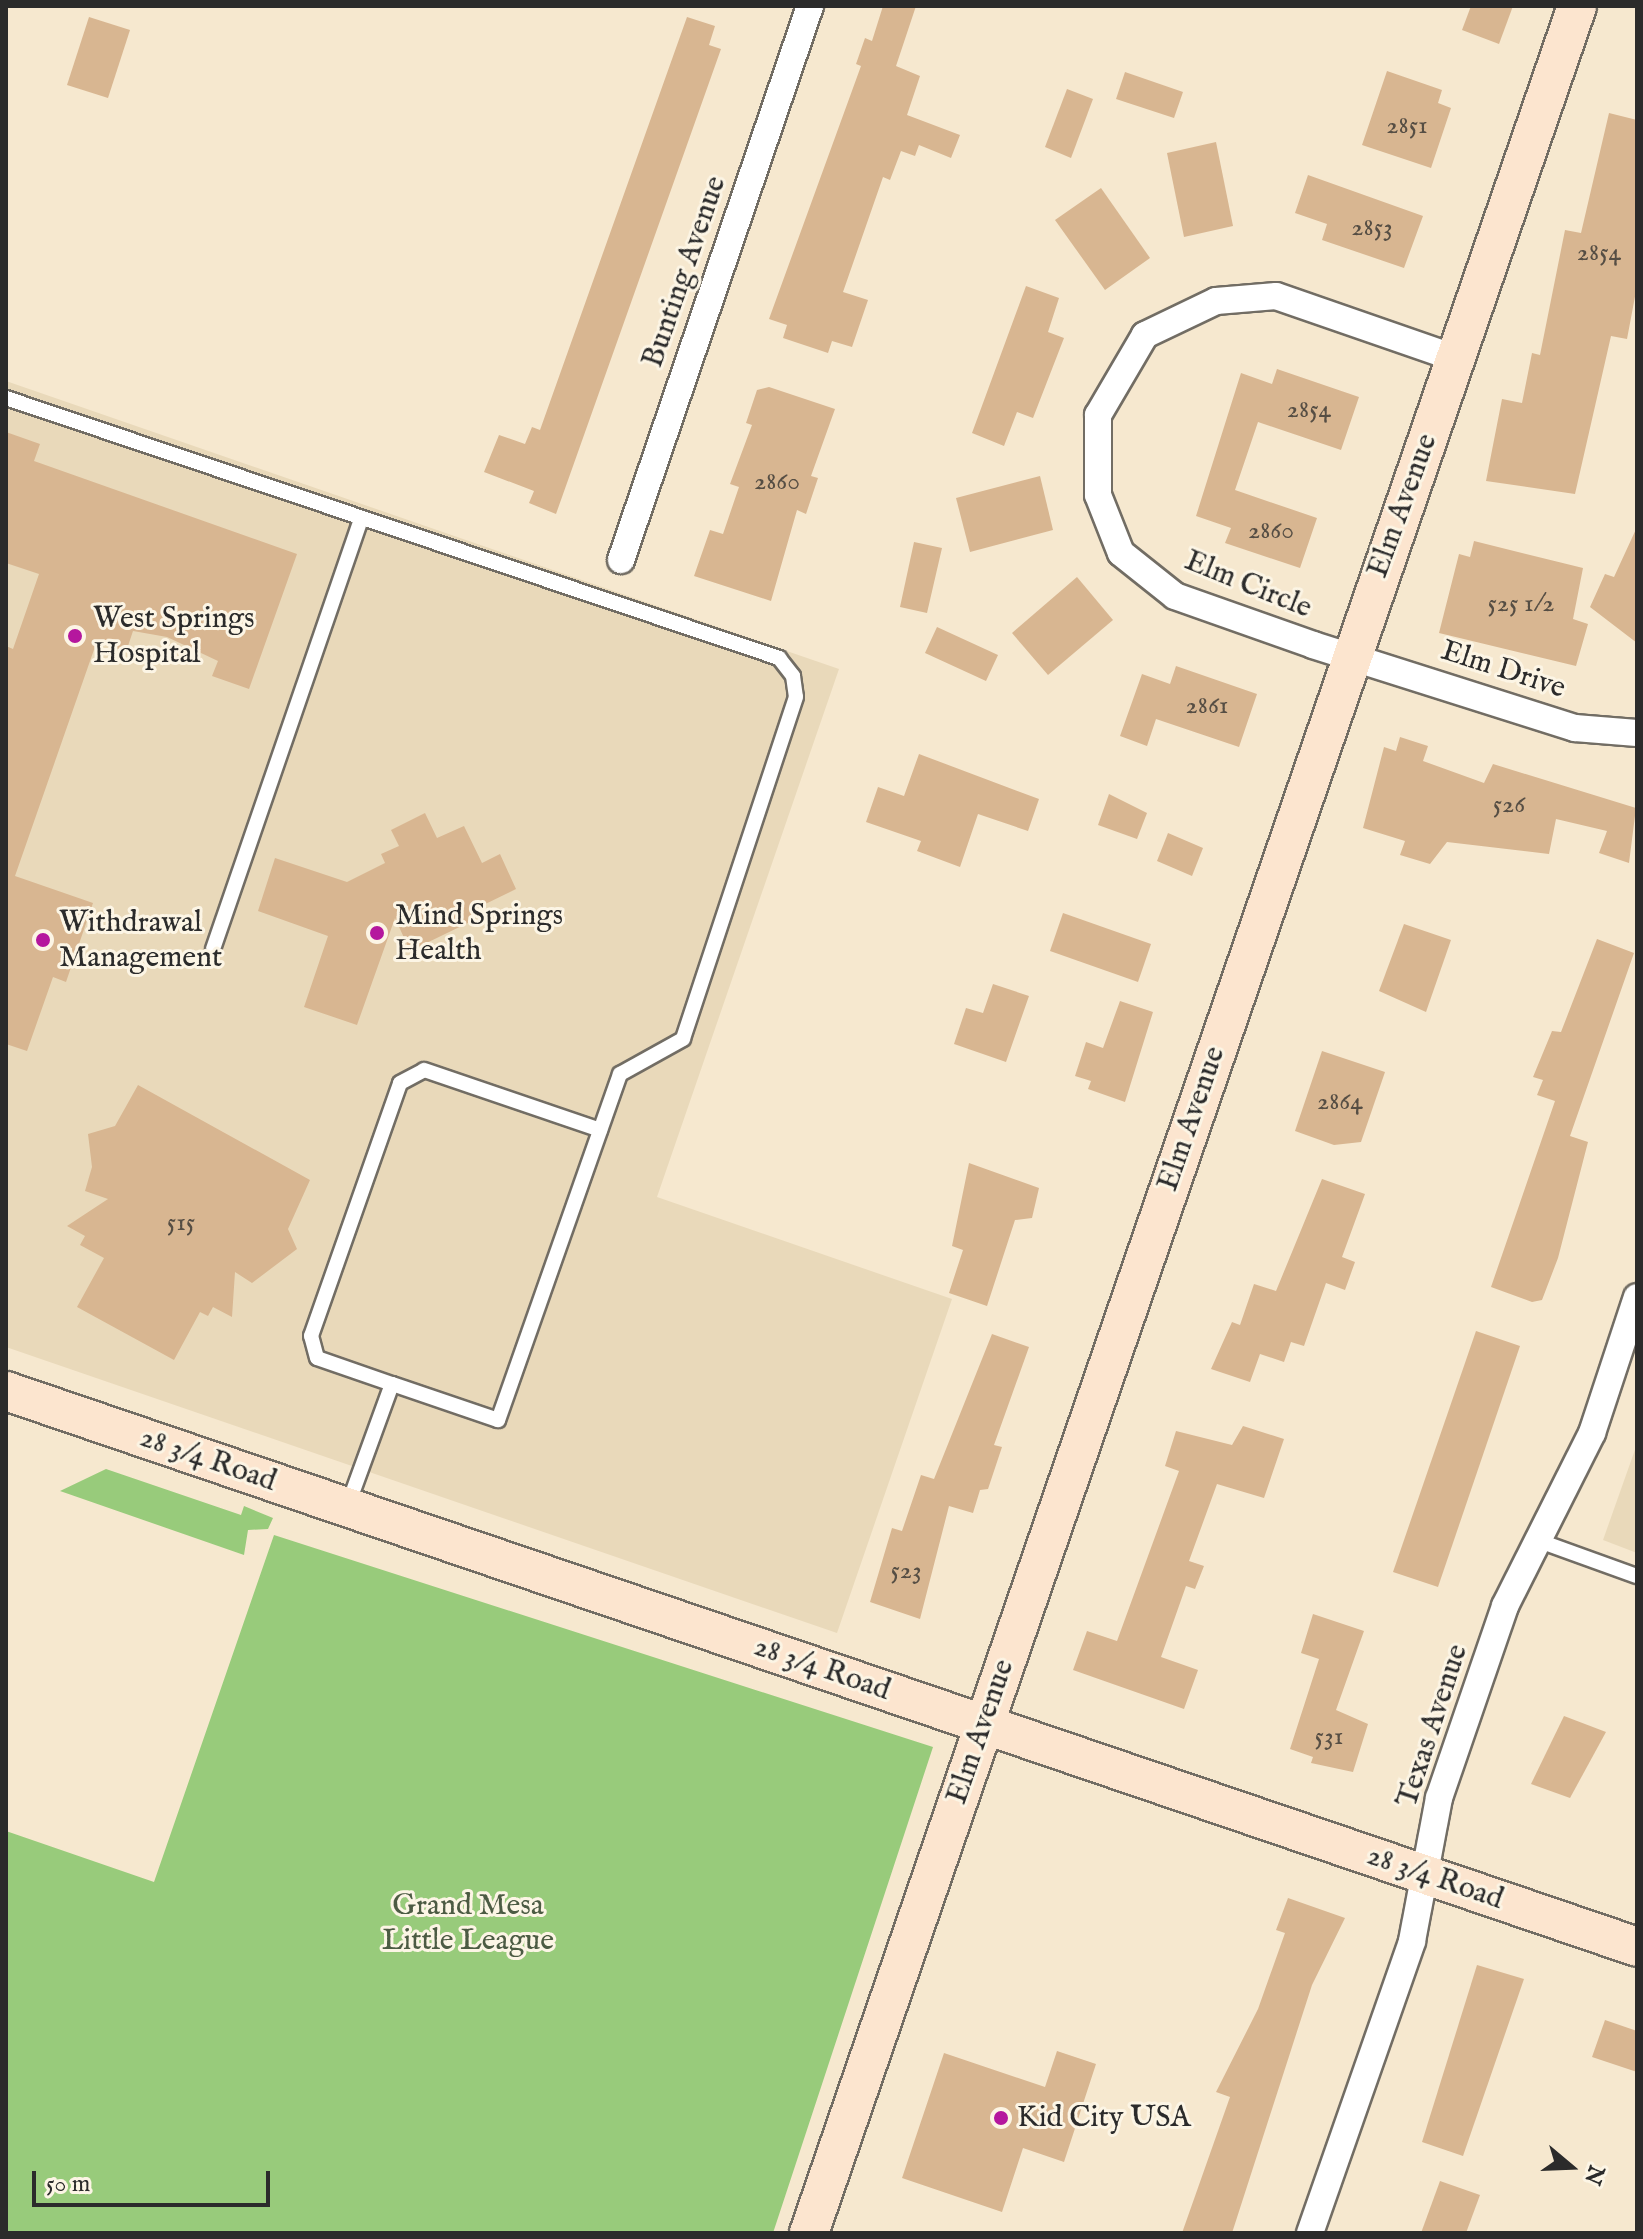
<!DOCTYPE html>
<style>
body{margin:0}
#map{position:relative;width:1643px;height:2239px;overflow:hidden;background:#f6e8cf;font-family:"IM FELL English",serif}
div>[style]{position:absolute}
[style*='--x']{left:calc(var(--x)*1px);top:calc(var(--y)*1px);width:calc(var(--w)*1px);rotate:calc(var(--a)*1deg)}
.built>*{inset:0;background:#e9d9ba}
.green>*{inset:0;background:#98cb7b}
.building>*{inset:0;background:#d8b691}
.roads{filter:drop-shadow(2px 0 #726d64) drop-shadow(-2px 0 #726d64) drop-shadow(0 2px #726d64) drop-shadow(0 -2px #726d64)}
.lane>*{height:14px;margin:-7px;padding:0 7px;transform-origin:7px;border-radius:7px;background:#fff}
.street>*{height:26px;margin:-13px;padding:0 13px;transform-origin:13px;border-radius:13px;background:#fff}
.secondary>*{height:38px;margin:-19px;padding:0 19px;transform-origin:19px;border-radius:19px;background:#fce5cf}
.dots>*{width:22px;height:22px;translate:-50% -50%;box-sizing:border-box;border:4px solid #fcf5e5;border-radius:50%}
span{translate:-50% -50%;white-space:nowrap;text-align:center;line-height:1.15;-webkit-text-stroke:6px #fcf5e5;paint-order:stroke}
.number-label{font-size:26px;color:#564e44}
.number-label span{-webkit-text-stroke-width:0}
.street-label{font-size:30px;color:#2b2b2b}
.poi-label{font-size:30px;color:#2b2b2b}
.left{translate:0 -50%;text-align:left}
.park-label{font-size:30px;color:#4c5b43}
.frame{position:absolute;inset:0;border:8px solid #2b2b2b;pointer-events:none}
.north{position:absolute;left:1531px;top:2127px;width:80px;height:80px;-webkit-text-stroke:6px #fcf5e5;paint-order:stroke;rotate:109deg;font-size:22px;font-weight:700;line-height:32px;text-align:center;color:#2b2b2b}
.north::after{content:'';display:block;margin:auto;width:28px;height:36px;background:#2b2b2b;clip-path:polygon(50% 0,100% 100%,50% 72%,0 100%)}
.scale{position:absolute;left:32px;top:2171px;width:238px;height:36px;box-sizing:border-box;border:4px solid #2b2b2b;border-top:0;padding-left:10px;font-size:24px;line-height:28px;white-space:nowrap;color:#2b2b2b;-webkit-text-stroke:6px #fcf5e5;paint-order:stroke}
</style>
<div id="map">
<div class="built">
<div style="clip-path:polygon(6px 381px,839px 669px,657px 1197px,952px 1299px,837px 1633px,6px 1347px)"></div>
<div style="clip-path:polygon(1637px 1444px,1637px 1553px,1603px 1540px)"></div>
</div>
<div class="green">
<div style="clip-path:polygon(106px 1469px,241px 1515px,244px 1506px,273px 1518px,268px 1529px,248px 1530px,244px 1555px,60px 1491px)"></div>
<div style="clip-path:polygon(274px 1535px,933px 1747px,773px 2233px,6px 2233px,6px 1831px,154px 1882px)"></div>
</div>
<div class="building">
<div style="clip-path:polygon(883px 6px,916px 6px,896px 66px,920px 76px,907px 115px,960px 135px,951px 158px,919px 145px,915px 156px,901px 151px,890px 180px,883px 177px,843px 292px,868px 300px,852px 347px,832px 341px,828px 353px,783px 338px,787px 325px,769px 319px,861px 66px,856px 64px,865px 38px,872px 41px)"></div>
<div style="clip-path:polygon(1471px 6px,1513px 6px,1499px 44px,1462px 30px)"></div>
<div style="clip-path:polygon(89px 17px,130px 30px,108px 98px,67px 85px)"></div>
<div style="clip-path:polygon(687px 17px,715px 26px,709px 45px,721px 49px,556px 514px,529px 503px,534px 491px,484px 472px,499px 435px,525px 444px,532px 427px,540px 430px)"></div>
<div style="clip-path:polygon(1387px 71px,1442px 90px,1438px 103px,1451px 108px,1431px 168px,1362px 145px)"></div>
<div style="clip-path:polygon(1125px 72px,1183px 92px,1174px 118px,1116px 99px)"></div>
<div style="clip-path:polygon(1067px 89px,1093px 99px,1071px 158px,1045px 147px)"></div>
<div style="clip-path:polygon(1609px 113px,1637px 120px,1637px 286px,1627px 339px,1611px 336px,1575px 494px,1486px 481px,1502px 399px,1522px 403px,1532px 353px,1540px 355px,1565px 230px,1581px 233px)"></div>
<div style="clip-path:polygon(1216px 142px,1233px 226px,1184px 237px,1167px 153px)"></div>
<div style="clip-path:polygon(1308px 175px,1423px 216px,1404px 268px,1322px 240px,1327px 224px,1295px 213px)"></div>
<div style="clip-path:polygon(1101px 188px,1150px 258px,1105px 290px,1055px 220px)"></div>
<div style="clip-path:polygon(1026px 286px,1059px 298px,1048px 332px,1064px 338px,1033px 418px,1017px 412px,1004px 446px,972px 433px)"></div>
<div style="clip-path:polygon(1277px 369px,1359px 397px,1341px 450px,1258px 422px,1235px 490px,1317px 518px,1300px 568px,1225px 543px,1231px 528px,1196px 516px,1241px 373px,1272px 384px)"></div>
<div style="clip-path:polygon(769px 387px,835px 409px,811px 476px,818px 478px,806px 514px,797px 510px,771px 601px,694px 576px,710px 530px,723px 534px,739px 487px,730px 484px,752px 425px,746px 423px,757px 390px)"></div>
<div style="clip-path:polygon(6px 432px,40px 444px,34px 461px,297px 554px,249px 689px,212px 676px,218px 661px,167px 637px,133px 631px,126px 652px,97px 641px,15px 876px,93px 903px,66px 982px,53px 977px,27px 1051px,6px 1044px,6px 646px,13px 649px,39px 574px,6px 563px)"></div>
<div style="clip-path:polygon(1040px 476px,1053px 530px,970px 552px,956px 498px)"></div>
<div style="clip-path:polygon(1637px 527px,1637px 643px,1590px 607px,1605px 574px,1614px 577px)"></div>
<div style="clip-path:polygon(1474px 541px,1583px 568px,1573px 619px,1588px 624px,1576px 666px,1439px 633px,1459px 554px,1470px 557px)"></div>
<div style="clip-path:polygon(914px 542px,942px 548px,927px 613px,900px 607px)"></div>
<div style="clip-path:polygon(1077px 577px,1113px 620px,1048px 675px,1012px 633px)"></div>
<div style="clip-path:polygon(937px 627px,998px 655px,986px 681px,925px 653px)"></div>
<div style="clip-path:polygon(1176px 666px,1257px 694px,1239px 747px,1156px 719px,1147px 746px,1120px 736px,1142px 674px,1170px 684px)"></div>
<div style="clip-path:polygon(1400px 737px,1428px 746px,1423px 761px,1484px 783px,1493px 764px,1636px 808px,1629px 863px,1599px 853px,1607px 831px,1556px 819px,1549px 854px,1447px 842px,1430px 864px,1400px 855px,1405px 841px,1363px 828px,1384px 747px,1396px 751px)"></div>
<div style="clip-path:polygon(919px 754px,1039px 799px,1028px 831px,978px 814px,960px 867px,917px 851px,921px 841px,866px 822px,878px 787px,904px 796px)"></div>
<div style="clip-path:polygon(1109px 794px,1147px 813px,1137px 839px,1098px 825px)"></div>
<div style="clip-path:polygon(425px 813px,437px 838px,464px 826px,482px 863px,500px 854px,516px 889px,473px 910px,476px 919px,410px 951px,395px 918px,357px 1025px,304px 1007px,328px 936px,258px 911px,275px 858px,347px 882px,385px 863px,381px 854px,399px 846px,391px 830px)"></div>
<div style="clip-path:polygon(1168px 833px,1203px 848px,1192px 876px,1157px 861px)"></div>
<div style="clip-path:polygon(1063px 913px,1151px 944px,1138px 982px,1050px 951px)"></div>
<div style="clip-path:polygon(1404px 924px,1451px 940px,1426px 1012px,1379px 991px)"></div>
<div style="clip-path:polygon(1597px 939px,1634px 953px,1570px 1136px,1588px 1142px,1558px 1258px,1542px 1300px,1532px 1302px,1491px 1287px,1555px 1101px,1537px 1095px,1543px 1080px,1533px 1077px,1552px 1031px,1561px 1032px)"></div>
<div style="clip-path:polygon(993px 984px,1029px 996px,1006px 1062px,954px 1044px,966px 1008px,983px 1013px)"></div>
<div style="clip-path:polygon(1120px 1001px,1153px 1012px,1125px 1102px,1088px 1089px,1091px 1081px,1075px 1076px,1086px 1042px,1103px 1048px)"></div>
<div style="clip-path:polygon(1322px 1051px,1385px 1072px,1361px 1142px,1334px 1145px,1295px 1131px)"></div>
<div style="clip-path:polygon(138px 1085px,310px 1180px,288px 1229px,297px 1249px,252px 1283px,235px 1272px,232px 1317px,213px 1307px,208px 1316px,200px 1312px,174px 1360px,77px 1307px,104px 1258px,80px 1245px,85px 1236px,67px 1226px,108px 1199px,85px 1191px,92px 1167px,88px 1134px,115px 1126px)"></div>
<div style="clip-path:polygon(969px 1163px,1039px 1188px,1032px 1218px,1015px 1220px,987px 1306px,949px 1293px,963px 1250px,952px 1246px)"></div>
<div style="clip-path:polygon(1322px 1179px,1365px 1194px,1342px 1257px,1355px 1262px,1345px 1290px,1326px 1283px,1304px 1346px,1291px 1342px,1284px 1362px,1260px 1354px,1250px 1382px,1211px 1369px,1232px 1322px,1240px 1325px,1254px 1284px,1276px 1291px)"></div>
<div style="clip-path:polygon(1476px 1331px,1520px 1346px,1438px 1587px,1393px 1572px)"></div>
<div style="clip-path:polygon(992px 1334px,1029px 1347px,994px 1445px,1002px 1447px,988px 1489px,980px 1490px,973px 1513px,949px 1506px,920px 1619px,870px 1602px,892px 1528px,902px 1531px,921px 1475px,934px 1479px)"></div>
<div style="clip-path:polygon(1243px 1426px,1284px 1439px,1264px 1498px,1217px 1484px,1189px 1561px,1204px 1566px,1195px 1589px,1186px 1586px,1161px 1657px,1198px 1670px,1184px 1709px,1073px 1670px,1087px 1631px,1117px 1641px,1179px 1471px,1165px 1466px,1176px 1431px,1232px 1445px)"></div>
<div style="clip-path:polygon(1313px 1614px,1364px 1631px,1336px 1710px,1368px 1724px,1353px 1772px,1311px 1763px,1313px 1757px,1290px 1749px,1319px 1659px,1301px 1653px)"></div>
<div style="clip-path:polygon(1564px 1716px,1606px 1732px,1570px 1798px,1531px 1784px)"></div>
<div style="clip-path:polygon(1288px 1898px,1345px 1918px,1312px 1985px,1232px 2233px,1182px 2233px,1230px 2097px,1216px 2092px,1258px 2009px,1285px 1933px,1276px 1930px)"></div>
<div style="clip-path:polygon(1477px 1965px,1524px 1979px,1463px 2156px,1422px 2142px)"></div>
<div style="clip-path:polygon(1605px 2020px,1637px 2031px,1637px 2072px,1592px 2057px)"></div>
<div style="clip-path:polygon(1057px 2051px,1096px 2064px,1064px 2162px,1023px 2148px,1002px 2212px,902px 2178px,944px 2053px,1045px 2087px)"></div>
<div style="clip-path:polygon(1440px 2181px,1480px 2195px,1466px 2233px,1421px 2233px)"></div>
</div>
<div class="roads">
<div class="lane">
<div style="--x:6;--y:398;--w:816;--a:18.59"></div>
<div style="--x:779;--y:658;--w:23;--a:52"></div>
<div style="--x:793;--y:676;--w:21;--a:82"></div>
<div style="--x:796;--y:697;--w:360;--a:108.3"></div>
<div style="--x:683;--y:1039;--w:72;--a:150.9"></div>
<div style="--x:620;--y:1074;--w:367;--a:109.4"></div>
<div style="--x:498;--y:1420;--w:112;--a:-161.2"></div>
<div style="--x:392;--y:1384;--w:129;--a:110"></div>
<div style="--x:213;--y:949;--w:456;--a:-71"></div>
<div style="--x:392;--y:1384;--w:79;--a:-160.9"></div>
<div style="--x:317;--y:1358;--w:23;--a:-105"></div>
<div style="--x:311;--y:1336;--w:268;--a:-70.6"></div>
<div style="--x:400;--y:1083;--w:27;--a:-28"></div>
<div style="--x:424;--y:1070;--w:186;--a:18.8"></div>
<div style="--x:1534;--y:1539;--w:109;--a:19.8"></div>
</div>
<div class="street">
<div style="--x:1455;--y:358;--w:189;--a:-160.9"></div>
<div style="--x:1276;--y:296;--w:60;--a:175.2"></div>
<div style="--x:1216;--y:301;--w:79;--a:154.4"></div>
<div style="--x:1145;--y:335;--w:93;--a:120.4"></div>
<div style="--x:1098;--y:415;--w:80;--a:90"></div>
<div style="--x:1098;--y:495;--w:62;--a:68.4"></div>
<div style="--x:1121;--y:553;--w:69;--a:38.5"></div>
<div style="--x:1175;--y:596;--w:146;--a:19.5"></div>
<div style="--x:1313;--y:645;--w:275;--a:17.6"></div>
<div style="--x:1575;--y:728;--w:62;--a:4.6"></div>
<div style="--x:621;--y:560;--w:585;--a:-71.16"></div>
<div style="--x:1310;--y:2233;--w:309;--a:-70.7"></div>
<div style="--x:1412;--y:1941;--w:146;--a:-79.3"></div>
<div style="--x:1439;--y:1798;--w:203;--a:-71"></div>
<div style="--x:1505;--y:1606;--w:194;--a:-63.3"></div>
<div style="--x:1592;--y:1433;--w:143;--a:-71.7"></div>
</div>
<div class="secondary">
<div style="--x:6;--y:1391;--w:1723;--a:18.82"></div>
<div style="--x:809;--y:2233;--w:2356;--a:-70.97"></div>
</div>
</div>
<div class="dots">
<div style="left:75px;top:636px;background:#b5179e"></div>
<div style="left:377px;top:933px;background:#b5179e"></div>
<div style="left:43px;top:940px;background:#b5179e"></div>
<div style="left:1001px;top:2118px;background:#b5179e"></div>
</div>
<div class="number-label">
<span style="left:1407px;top:126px">2851</span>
<span style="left:1372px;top:228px">2853</span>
<span style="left:1599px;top:253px">2854</span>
<span style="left:1309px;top:410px">2854</span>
<span style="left:777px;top:482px">2860</span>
<span style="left:1271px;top:531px">2860</span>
<span style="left:1521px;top:604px">525 1/2</span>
<span style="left:1207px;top:706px">2861</span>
<span style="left:1509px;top:805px">526</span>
<span style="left:1340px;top:1102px">2864</span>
<span style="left:181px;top:1223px">515</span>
<span style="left:906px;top:1571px">523</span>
<span style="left:1329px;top:1737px">531</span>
</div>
<div class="street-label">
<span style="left:685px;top:272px;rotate:-71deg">Bunting Avenue</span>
<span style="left:1403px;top:506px;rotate:-70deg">Elm Avenue</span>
<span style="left:1248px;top:585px;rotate:22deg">Elm Circle</span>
<span style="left:1503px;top:670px;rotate:18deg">Elm Drive</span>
<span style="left:1192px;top:1119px;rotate:-71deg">Elm Avenue</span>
<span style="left:208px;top:1460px;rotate:19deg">28 3/4 Road</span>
<span style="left:822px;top:1669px;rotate:19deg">28 3/4 Road</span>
<span style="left:1433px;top:1726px;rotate:-72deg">Texas Avenue</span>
<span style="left:981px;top:1732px;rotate:-71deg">Elm Avenue</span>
<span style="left:1435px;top:1878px;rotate:19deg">28 3/4 Road</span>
</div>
<div class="poi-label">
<span class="left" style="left:93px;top:636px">West Springs<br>Hospital</span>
<span class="left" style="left:395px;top:933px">Mind Springs<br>Health</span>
<span class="left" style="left:59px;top:940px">Withdrawal<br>Management</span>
<span class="left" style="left:1017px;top:2118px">Kid City USA</span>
</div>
<div class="park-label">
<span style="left:468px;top:1923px">Grand Mesa<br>Little League</span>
</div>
<div class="frame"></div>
<div class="north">N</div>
<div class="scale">50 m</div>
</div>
